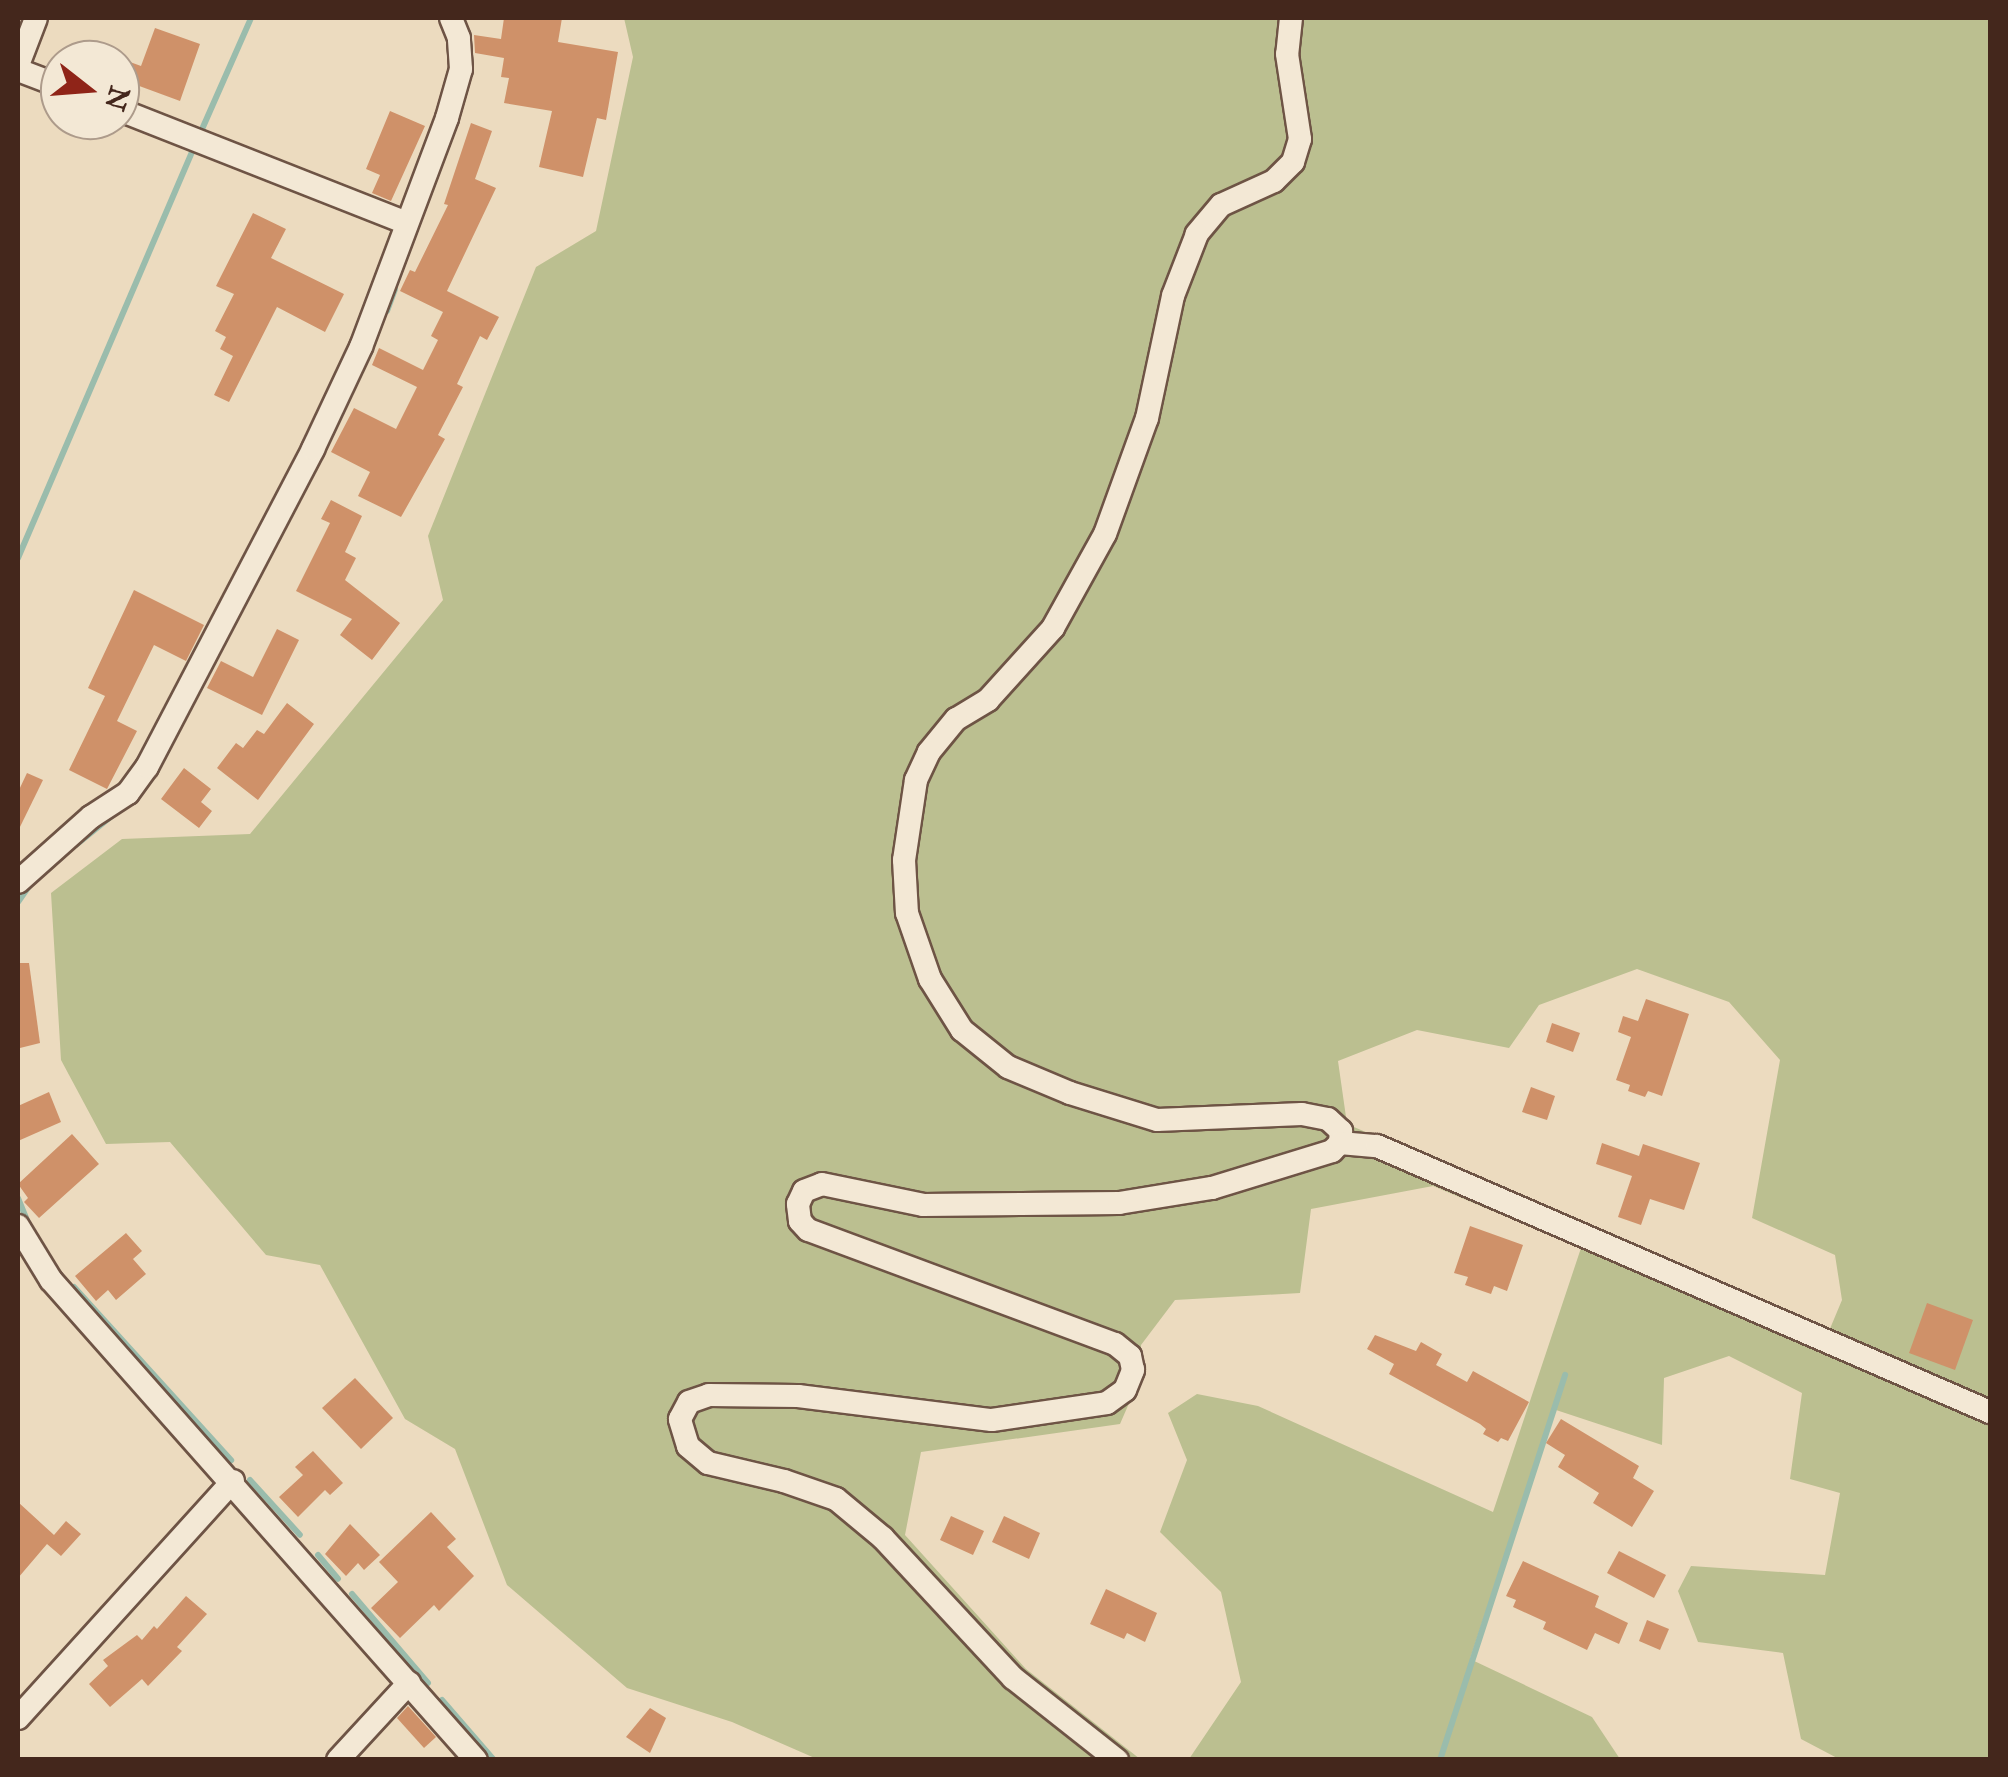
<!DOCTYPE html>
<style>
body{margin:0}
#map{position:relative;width:2008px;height:1777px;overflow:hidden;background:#ecdbbf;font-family:"IM FELL Great Primer",serif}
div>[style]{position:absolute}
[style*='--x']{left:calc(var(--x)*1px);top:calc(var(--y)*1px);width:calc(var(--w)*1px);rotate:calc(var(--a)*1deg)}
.green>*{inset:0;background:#bbbf90}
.stream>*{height:6px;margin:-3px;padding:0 3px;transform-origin:3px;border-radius:3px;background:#9abcac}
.building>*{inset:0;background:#cf9169}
.roads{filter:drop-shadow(2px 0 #6e5445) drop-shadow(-2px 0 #6e5445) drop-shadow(0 2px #6e5445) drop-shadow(0 -2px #6e5445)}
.street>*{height:22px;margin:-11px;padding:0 11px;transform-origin:11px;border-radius:11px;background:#f3e8d5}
span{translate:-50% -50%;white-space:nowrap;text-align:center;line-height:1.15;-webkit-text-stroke:8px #f3e8d5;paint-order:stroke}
.frame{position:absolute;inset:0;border:20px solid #44271c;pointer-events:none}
.north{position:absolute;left:40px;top:40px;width:100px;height:100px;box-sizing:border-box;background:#f3e8d5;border:2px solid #ad9b8b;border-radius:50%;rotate:107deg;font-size:28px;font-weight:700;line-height:40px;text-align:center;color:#44271c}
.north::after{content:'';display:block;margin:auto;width:35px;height:45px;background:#8f2418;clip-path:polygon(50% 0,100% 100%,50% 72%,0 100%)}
</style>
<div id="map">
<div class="green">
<div style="clip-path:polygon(evenodd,624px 18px,1990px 18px,1990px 1759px,1839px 1759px,1801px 1739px,1783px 1653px,1698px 1642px,1678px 1591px,1691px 1566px,1825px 1575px,1840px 1493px,1790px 1479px,1802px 1393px,1729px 1356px,1664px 1378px,1662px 1445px,1553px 1409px,1470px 1659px,1592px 1717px,1620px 1759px,1189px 1759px,1241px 1682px,1221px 1592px,1160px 1532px,1187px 1460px,1168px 1413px,1197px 1394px,1258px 1406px,1493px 1512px,1581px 1248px,1433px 1186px,1311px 1209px,1300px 1293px,1175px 1300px,1141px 1345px,1140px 1378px,1120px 1424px,921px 1452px,905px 1535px,1026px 1669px,1140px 1759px,817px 1759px,732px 1722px,627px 1688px,507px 1585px,455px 1449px,405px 1419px,320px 1265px,266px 1255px,170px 1142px,106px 1144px,61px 1060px,51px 893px,122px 839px,250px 834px,443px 600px,428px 536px,536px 267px,596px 231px,633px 57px,624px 18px,1637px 969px,1729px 1002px,1780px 1060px,1752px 1218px,1835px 1255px,1842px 1300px,1829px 1331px,1347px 1124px,1338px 1061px,1417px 1030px,1509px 1048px,1539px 1005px,1637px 969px)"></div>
</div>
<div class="stream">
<div style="--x:203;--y:127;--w:119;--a:-66.2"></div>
<div style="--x:387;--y:311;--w:23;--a:-70"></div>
<div style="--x:18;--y:558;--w:441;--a:-66.8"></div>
<div style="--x:76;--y:845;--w:48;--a:-39"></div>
<div style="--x:18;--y:902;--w:24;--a:-55"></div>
<div style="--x:18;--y:1198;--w:29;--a:68"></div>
<div style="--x:74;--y:1287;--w:234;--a:47.8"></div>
<div style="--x:250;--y:1480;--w:74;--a:47.7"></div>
<div style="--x:318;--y:1555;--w:31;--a:50"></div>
<div style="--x:352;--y:1594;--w:117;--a:49.5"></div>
<div style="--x:442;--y:1700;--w:79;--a:49.1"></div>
<div style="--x:1440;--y:1760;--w:405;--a:-72"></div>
</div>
<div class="building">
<div style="clip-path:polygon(504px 18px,562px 18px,558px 42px,618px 52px,606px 120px,597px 118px,583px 177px,539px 167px,552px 111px,504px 103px,509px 78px,501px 77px,504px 58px,475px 53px,474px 35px,501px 39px)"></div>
<div style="clip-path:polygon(155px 28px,200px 44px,180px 101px,123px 80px,130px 62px,141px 66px)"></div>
<div style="clip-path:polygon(390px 111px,425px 126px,391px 201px,372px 193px,380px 175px,366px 169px)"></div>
<div style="clip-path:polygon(471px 123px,492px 131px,475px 179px,496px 188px,447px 291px,499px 317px,487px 340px,480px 336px,457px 384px,463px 387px,438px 435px,445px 439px,401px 517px,358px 496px,370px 472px,331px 452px,354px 408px,396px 429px,417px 387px,372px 365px,379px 348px,423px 370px,438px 340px,431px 336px,443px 312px,400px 291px,410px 270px,415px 272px,448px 205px,444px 204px)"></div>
<div style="clip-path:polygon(253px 213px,286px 229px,271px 258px,344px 294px,325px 332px,277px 307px,229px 402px,214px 395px,233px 356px,220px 349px,226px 337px,215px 331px,234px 294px,216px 286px)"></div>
<div style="clip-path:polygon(331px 500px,362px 516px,345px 552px,356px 558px,345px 580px,400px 623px,372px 660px,340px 635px,352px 619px,296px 591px,330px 523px,321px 519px)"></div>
<div style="clip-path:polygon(134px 590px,204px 625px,186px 661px,154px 645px,117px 721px,137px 731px,107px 789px,69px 770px,105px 696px,88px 688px)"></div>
<div style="clip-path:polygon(277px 629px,299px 640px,262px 715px,207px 688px,221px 661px,253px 677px)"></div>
<div style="clip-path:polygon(287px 703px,314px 724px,258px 800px,217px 768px,236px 743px,243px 748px,257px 730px,264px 734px)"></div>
<div style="clip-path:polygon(184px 768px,211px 789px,201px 802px,212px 811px,199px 828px,161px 799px)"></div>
<div style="clip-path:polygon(27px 773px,43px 780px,18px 831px,18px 792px)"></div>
<div style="clip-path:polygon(18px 963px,29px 963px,40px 1043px,20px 1048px)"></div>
<div style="clip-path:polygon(1646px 999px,1689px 1014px,1662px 1096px,1648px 1091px,1645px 1097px,1628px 1091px,1630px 1085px,1616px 1080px,1631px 1037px,1618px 1032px,1623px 1016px,1638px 1021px)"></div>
<div style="clip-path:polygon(1552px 1023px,1580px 1033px,1573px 1052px,1546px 1042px)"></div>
<div style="clip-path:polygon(1531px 1087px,1555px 1096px,1547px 1120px,1522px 1112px)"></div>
<div style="clip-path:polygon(49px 1092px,61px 1122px,18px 1141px,18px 1106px)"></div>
<div style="clip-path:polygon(72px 1134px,99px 1164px,39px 1218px,24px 1202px,28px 1198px,18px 1184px)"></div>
<div style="clip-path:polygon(1602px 1143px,1639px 1156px,1643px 1144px,1700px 1163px,1684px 1210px,1650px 1199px,1641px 1225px,1618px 1217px,1632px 1176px,1596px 1164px)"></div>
<div style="clip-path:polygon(1470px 1226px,1523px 1245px,1507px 1291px,1494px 1286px,1491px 1294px,1465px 1285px,1468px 1277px,1454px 1273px)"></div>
<div style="clip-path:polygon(126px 1233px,142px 1251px,133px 1259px,146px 1274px,116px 1300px,108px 1290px,96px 1301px,75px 1276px)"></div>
<div style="clip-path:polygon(1927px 1303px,1973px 1320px,1955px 1370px,1909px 1353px)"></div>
<div style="clip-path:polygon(1375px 1335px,1416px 1351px,1421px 1342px,1442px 1354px,1436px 1365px,1467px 1382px,1473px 1371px,1529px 1402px,1508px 1441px,1501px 1438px,1498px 1442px,1483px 1434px,1486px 1429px,1480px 1424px,1389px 1374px,1394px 1364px,1367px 1349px)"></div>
<div style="clip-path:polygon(355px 1378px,393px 1418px,361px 1449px,322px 1408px)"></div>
<div style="clip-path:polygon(1561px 1419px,1639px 1466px,1633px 1478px,1654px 1491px,1632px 1527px,1593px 1503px,1599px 1493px,1558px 1467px,1565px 1455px,1546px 1443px)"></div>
<div style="clip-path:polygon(313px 1451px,343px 1483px,330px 1495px,325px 1490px,298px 1517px,279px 1497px,303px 1475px,295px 1467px)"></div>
<div style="clip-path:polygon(18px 1502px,54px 1535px,66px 1521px,81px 1534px,61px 1556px,47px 1544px,18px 1578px)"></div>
<div style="clip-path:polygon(431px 1512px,456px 1539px,447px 1547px,474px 1576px,439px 1611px,434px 1605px,400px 1638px,371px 1608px,398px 1582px,379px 1562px)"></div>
<div style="clip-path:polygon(951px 1516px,984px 1531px,973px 1555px,940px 1540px)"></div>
<div style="clip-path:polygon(1004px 1516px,1040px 1533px,1029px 1559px,992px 1542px)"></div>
<div style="clip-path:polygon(350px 1524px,380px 1555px,364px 1570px,358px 1563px,346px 1576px,325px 1554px)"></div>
<div style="clip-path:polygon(1619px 1551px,1666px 1575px,1654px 1598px,1607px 1573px)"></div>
<div style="clip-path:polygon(1523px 1561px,1599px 1596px,1595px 1607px,1628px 1623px,1619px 1644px,1595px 1633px,1587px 1650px,1543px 1629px,1546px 1622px,1513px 1607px,1516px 1600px,1506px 1596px)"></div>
<div style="clip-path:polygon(1106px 1589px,1157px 1613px,1145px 1642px,1127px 1633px,1124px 1639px,1090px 1624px)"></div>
<div style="clip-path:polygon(186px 1596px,207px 1614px,177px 1647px,182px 1651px,148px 1686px,142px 1679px,110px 1707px,89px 1684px,108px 1666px,103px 1660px,137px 1635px,142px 1640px,154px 1626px,157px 1629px)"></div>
<div style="clip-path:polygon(1647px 1620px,1669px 1629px,1660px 1650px,1639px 1641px)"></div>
<div style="clip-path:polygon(408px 1706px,436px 1737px,424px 1748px,397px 1718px)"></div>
<div style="clip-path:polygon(650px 1708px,666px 1718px,650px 1753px,626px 1737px)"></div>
</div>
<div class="roads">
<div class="street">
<div style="--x:1291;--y:18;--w:36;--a:96"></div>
<div style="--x:1287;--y:54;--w:86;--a:81.3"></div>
<div style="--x:1300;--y:139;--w:24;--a:107"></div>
<div style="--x:1293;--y:162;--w:27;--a:135"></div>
<div style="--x:1274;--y:181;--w:58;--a:155.6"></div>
<div style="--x:1221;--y:205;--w:38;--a:130"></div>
<div style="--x:1197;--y:234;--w:66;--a:111.2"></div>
<div style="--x:1173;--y:296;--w:125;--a:102"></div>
<div style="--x:1147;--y:418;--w:123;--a:109.9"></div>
<div style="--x:1105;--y:534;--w:107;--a:119"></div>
<div style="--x:1053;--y:628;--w:97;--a:132.1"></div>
<div style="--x:988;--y:700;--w:37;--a:149"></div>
<div style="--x:956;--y:719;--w:43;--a:129.3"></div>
<div style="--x:929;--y:752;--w:31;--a:115"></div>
<div style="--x:916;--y:780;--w:81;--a:98.5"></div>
<div style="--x:904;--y:860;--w:53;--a:86.8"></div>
<div style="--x:907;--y:913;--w:70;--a:70.8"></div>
<div style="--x:930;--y:979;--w:60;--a:57.9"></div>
<div style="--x:962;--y:1030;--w:59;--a:38.8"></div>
<div style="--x:1008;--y:1067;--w:67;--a:22.8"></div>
<div style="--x:1070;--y:1093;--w:91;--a:17.2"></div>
<div style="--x:1157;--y:1120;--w:145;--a:-2.4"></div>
<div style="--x:1302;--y:1114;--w:26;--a:11"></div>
<div style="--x:1328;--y:1119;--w:18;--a:43"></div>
<div style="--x:1341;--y:1131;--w:12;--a:95"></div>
<div style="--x:18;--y:65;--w:50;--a:-69"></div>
<div style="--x:18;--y:70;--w:45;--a:20.9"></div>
<div style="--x:120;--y:110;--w:306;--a:21.5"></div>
<div style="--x:18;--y:882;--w:98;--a:-41.7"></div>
<div style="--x:91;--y:817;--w:44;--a:-33"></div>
<div style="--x:128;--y:793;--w:32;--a:-54"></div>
<div style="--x:147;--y:767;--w:359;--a:-62.4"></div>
<div style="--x:313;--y:449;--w:113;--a:-64.8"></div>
<div style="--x:361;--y:347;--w:245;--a:-69.4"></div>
<div style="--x:447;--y:118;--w:51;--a:-74.1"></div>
<div style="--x:461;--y:69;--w:31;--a:-94"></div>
<div style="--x:459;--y:38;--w:22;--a:-112"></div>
<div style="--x:18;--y:1226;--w:63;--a:58.6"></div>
<div style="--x:51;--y:1280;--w:641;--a:48.48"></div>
<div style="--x:18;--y:1718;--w:320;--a:-47.8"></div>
<div style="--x:338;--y:1760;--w:105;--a:-47.3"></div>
<div style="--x:1117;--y:1760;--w:132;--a:-141.7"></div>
<div style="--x:1013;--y:1678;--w:191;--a:-132.9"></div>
<div style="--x:883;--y:1538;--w:61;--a:-140.3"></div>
<div style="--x:836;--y:1499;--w:55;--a:-160.9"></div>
<div style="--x:784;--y:1481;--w:78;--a:-166.7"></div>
<div style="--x:708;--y:1463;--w:26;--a:-140"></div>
<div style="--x:688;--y:1446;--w:28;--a:-107"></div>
<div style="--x:680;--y:1419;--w:19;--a:-62"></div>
<div style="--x:689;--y:1402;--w:21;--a:-19"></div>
<div style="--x:709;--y:1395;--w:89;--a:0.6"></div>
<div style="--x:798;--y:1396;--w:195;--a:7.1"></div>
<div style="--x:992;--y:1420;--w:116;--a:-8.4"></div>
<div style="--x:1107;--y:1403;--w:22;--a:-36"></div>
<div style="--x:1125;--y:1390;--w:22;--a:-68"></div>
<div style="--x:1133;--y:1370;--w:14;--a:-102"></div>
<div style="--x:1130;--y:1356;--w:19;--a:-141"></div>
<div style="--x:1115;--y:1344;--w:327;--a:-159.6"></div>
<div style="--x:808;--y:1230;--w:12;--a:-132"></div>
<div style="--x:800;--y:1221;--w:17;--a:-97"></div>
<div style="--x:798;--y:1204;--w:14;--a:-65"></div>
<div style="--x:804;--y:1191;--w:19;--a:-21"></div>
<div style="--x:822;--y:1184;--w:103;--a:11.7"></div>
<div style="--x:923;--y:1205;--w:196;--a:-0.6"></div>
<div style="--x:1119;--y:1203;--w:94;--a:-9.2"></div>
<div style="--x:1212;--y:1188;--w:126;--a:-17.1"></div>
<div style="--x:1332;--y:1151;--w:11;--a:-45"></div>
<div style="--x:1340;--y:1143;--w:37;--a:5"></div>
<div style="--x:1377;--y:1146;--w:668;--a:23.46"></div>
</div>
</div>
<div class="frame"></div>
<div class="north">N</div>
</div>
